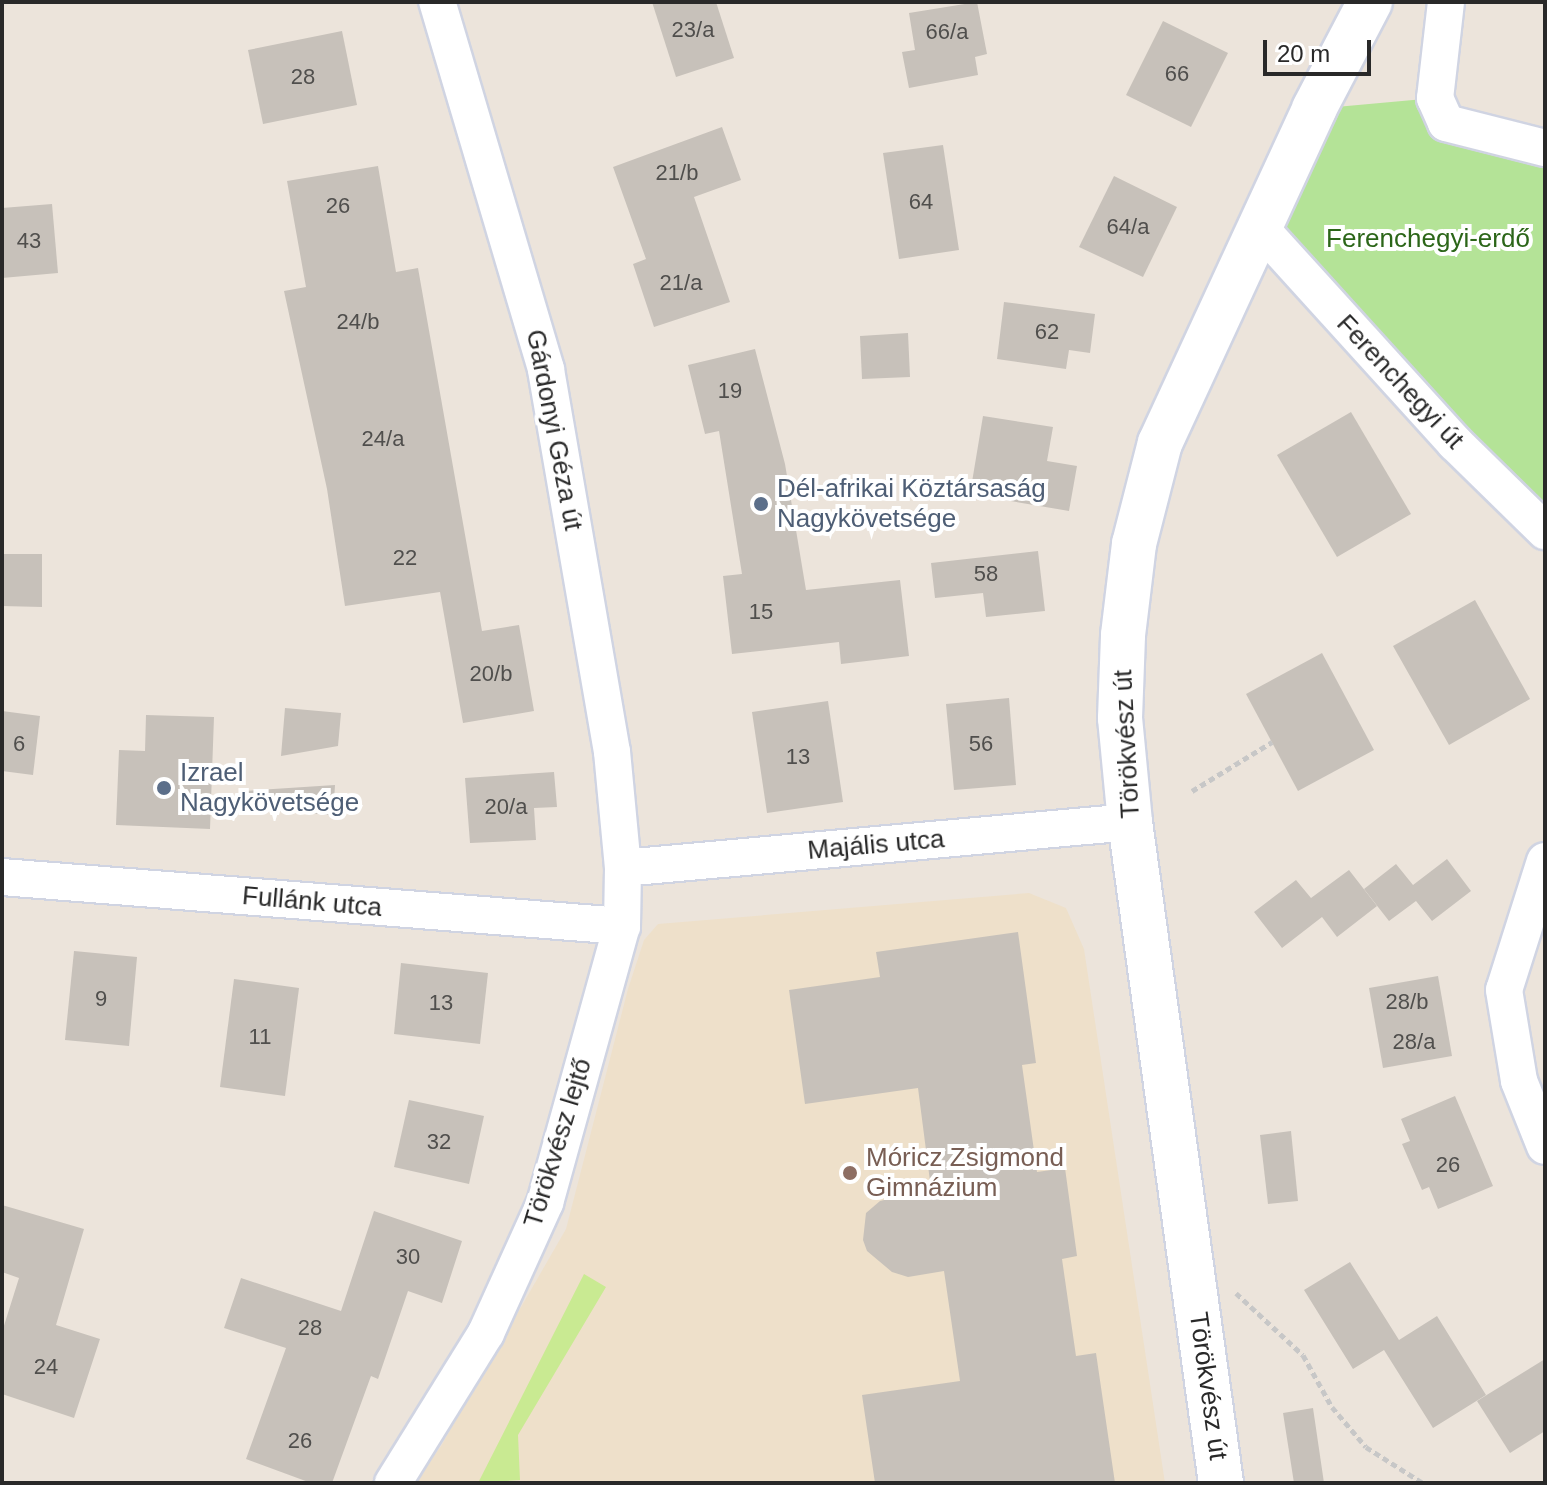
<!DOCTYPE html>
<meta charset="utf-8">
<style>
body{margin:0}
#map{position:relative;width:1547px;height:1485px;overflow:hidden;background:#ece4db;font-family:Arial,sans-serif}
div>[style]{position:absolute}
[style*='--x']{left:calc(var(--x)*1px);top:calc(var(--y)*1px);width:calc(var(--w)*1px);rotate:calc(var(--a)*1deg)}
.education>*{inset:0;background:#eee0ca}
.green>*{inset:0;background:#b4e397}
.pitch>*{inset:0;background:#c9ea92}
.building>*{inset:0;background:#c7c1ba}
.path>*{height:5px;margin-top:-2.5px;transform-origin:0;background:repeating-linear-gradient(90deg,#c7c7c7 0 6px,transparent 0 10px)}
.roads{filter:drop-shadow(2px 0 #d0d4e2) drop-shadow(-2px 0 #d0d4e2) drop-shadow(0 2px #d0d4e2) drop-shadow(0 -2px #d0d4e2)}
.street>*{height:36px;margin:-18px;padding:0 18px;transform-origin:18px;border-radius:18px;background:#fff}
.secondary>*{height:44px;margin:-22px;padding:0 22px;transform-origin:22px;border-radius:22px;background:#fff}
.dots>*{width:22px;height:22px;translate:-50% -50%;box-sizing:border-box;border:4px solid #fff;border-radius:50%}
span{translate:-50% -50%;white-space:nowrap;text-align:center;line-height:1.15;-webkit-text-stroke:8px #fff;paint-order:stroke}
.number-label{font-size:22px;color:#504f4d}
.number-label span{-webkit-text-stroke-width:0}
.park-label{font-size:26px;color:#2c6619}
.street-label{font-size:26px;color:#292929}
.service-label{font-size:26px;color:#4e5e75}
.left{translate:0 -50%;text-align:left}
.education-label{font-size:26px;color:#785e54}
.frame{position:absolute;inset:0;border:4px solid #292929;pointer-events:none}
.scale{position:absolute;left:1263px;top:40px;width:108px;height:36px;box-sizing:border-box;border:4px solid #292929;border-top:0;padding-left:10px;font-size:24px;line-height:28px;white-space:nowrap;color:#292929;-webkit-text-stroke:6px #fff;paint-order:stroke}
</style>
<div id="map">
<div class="education">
<div style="clip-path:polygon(1029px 893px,1066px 908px,1084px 949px,1165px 1483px,414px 1483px,441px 1446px,566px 1229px,628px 989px,644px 940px,658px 924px)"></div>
</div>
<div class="green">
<div style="clip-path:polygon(1435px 98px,1545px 148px,1545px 531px,1260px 228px,1314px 109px)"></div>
</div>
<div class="pitch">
<div style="clip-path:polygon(584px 1274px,606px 1287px,518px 1435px,520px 1480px,478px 1483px)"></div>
</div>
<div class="building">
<div style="clip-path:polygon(652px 2px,716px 2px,734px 58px,676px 77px)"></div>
<div style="clip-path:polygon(977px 2px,987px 54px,975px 57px,978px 75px,909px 88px,902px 52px,915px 50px,909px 13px)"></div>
<div style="clip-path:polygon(1163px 21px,1228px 53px,1191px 127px,1126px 95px)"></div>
<div style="clip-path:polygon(342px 31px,357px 105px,263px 124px,248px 50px)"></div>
<div style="clip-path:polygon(722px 127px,741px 180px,694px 197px,730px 302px,654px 327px,633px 264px,646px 259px,613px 167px)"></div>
<div style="clip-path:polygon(943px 145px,959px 250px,899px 259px,883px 153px)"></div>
<div style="clip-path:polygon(378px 166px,396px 272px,418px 268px,482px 631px,519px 625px,534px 711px,463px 723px,440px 592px,345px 606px,327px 489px,284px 291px,306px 287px,287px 181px)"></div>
<div style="clip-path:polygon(1114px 176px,1177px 207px,1143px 277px,1079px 247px)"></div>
<div style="clip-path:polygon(52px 204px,58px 273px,2px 278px,2px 208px)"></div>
<div style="clip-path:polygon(1004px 302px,1095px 314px,1090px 353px,1069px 350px,1066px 369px,997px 359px)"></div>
<div style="clip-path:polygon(908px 333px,910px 377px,862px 379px,860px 336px)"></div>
<div style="clip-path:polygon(755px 349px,785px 464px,806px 590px,900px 580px,909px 656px,841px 664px,839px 642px,732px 654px,723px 576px,742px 574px,719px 431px,705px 434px,688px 365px)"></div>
<div style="clip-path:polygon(1351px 412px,1411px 514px,1337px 557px,1277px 455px)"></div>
<div style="clip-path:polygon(983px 416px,1053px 427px,1047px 461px,1077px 466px,1069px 511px,970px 494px)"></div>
<div style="clip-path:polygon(1038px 551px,1045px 611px,986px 617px,983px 593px,935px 598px,931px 563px)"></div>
<div style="clip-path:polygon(2px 554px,42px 554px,42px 607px,2px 606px)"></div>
<div style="clip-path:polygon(1475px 600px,1530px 699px,1449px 745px,1393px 646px)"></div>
<div style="clip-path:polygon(1322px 653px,1374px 750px,1298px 791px,1246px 694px)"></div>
<div style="clip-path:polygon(1009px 698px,1016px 785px,954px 790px,946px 704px)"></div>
<div style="clip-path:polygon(828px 701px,843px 802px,767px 813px,752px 712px)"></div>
<div style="clip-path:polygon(285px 708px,341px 713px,338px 746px,281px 756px)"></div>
<div style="clip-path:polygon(2px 711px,40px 716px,33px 775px,2px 771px)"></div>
<div style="clip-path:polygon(146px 715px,214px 717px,210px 829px,116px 825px,119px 750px,145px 751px)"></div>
<div style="clip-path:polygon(554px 772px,557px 807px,534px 808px,536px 840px,470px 843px,465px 778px)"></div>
<div style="clip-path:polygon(335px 785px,333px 815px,243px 809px,243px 791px)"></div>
<div style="clip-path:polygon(1447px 859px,1471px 891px,1432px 921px,1416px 901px,1389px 921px,1364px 889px,1396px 864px,1413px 885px)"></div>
<div style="clip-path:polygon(1349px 870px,1377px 906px,1337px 937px,1322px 917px,1282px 948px,1254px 912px,1296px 880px,1311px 898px)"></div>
<div style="clip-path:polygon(1018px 932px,1036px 1063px,1022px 1065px,1037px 1172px,1065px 1168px,1077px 1256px,1062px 1259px,1076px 1356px,1096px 1353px,1115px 1483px,875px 1483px,862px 1395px,960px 1381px,944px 1271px,908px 1277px,892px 1272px,867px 1251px,863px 1240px,866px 1213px,880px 1201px,931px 1189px,918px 1088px,805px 1104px,789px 990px,880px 977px,876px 952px)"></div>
<div style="clip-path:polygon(74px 951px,137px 957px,129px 1046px,65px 1040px)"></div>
<div style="clip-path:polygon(401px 963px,488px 973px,480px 1044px,394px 1034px)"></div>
<div style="clip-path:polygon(1438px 976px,1452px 1056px,1383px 1068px,1369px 988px)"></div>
<div style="clip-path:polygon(234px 979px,299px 988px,285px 1096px,220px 1087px)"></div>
<div style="clip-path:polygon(1455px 1096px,1493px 1186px,1438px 1209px,1429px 1187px,1422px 1190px,1402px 1144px,1410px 1141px,1401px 1119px)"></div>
<div style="clip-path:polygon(409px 1100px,484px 1116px,469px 1184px,394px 1167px)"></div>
<div style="clip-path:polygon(1291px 1131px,1298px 1201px,1268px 1204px,1260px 1135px)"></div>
<div style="clip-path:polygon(2px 1205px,84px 1229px,56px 1325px,100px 1339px,74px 1418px,2px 1394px,2px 1332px,19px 1278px,2px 1272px)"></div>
<div style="clip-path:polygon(374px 1211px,462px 1241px,442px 1303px,408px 1291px,378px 1379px,371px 1376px,332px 1483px,311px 1483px,246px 1459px,286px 1348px,224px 1328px,241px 1278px,341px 1311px)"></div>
<div style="clip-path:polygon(1350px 1262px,1399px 1340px,1437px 1316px,1486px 1395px,1433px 1428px,1384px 1350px,1353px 1369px,1304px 1290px)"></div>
<div style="clip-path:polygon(1545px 1359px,1545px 1431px,1510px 1453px,1477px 1401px)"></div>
<div style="clip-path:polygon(1313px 1408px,1324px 1483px,1294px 1483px,1283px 1413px)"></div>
</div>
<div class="path">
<div style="--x:1192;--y:791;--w:94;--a:-31.5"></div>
<div style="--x:1236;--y:1293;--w:91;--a:42.8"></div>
<div style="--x:1303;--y:1355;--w:60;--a:60.9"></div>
<div style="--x:1332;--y:1407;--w:52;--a:49.6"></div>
<div style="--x:1366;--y:1447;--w:67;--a:32.3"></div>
</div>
<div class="roads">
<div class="street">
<div style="--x:1446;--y:2;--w:97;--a:96.5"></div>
<div style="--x:1435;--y:98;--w:27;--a:66"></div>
<div style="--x:1446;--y:123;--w:102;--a:14.2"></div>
<div style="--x:1260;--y:228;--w:290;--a:47.8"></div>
<div style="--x:1455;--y:443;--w:126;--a:44.4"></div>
<div style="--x:1545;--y:861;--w:135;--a:107.6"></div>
<div style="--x:1504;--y:990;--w:92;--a:80.6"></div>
<div style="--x:1519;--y:1081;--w:70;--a:68.2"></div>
<div style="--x:623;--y:868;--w:509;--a:-5.18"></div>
<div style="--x:2;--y:877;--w:622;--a:4.52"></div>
<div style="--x:393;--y:1483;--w:176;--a:-58.2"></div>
<div style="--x:486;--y:1333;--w:143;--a:-65.6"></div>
<div style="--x:545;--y:1203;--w:288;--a:-74.5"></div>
<div style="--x:622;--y:926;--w:58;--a:-89"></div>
<div style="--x:623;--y:868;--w:117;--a:-95.4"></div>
<div style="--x:612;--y:752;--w:389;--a:-99.8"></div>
<div style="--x:546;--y:369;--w:383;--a:-106.5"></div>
</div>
<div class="secondary">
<div style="--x:1221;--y:1483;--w:667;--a:-97.84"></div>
<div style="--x:1130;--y:822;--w:104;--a:-95.5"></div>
<div style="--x:1120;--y:718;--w:83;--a:-87.9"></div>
<div style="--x:1123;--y:635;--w:92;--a:-83.1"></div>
<div style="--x:1134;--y:544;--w:104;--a:-75.6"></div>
<div style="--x:1160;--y:443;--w:368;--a:-65.2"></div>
<div style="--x:1314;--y:109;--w:121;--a:-62.4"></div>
</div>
</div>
<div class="dots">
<div style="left:761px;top:504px;background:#5c6f8a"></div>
<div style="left:164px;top:788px;background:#5c6f8a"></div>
<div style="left:850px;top:1173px;background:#8d6e63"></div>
</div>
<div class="number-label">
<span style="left:693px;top:30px">23/a</span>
<span style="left:947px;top:32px">66/a</span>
<span style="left:1177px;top:74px">66</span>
<span style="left:303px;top:77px">28</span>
<span style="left:677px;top:173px">21/b</span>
<span style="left:921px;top:202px">64</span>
<span style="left:338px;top:206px">26</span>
<span style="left:1128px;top:227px">64/a</span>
<span style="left:29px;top:241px">43</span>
<span style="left:681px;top:283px">21/a</span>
<span style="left:358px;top:322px">24/b</span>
<span style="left:1047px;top:332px">62</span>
<span style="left:730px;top:391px">19</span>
<span style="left:383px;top:439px">24/a</span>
<span style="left:405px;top:558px">22</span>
<span style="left:986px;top:574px">58</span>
<span style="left:761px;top:612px">15</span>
<span style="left:491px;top:674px">20/b</span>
<span style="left:19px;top:744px">6</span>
<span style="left:981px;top:744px">56</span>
<span style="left:798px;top:757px">13</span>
<span style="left:506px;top:807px">20/a</span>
<span style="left:101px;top:999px">9</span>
<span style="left:1407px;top:1002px">28/b</span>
<span style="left:441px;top:1003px">13</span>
<span style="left:260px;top:1037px">11</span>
<span style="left:1414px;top:1042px">28/a</span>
<span style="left:439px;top:1142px">32</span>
<span style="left:1448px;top:1165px">26</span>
<span style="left:408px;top:1257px">30</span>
<span style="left:310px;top:1328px">28</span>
<span style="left:46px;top:1367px">24</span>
<span style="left:300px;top:1441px">26</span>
</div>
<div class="park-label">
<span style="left:1428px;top:239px">Ferenchegyi-erdő</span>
</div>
<div class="street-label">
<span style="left:1400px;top:382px;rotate:47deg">Ferenchegyi út</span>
<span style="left:554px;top:430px;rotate:79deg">Gárdonyi Géza út</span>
<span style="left:1127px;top:744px;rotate:-93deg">Törökvész út</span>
<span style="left:876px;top:845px;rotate:-5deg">Majális utca</span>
<span style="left:312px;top:902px;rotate:5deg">Fullánk utca</span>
<span style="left:558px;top:1143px;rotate:-73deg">Törökvész lejtő</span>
<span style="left:1208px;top:1386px;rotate:82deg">Törökvész út</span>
</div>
<div class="service-label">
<span class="left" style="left:777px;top:504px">Dél-afrikai Köztársaság<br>Nagykövetsége</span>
<span class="left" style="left:180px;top:788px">Izrael<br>Nagykövetsége</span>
</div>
<div class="education-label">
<span class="left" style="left:866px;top:1173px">Móricz Zsigmond<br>Gimnázium</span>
</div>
<div class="frame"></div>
<div class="scale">20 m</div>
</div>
